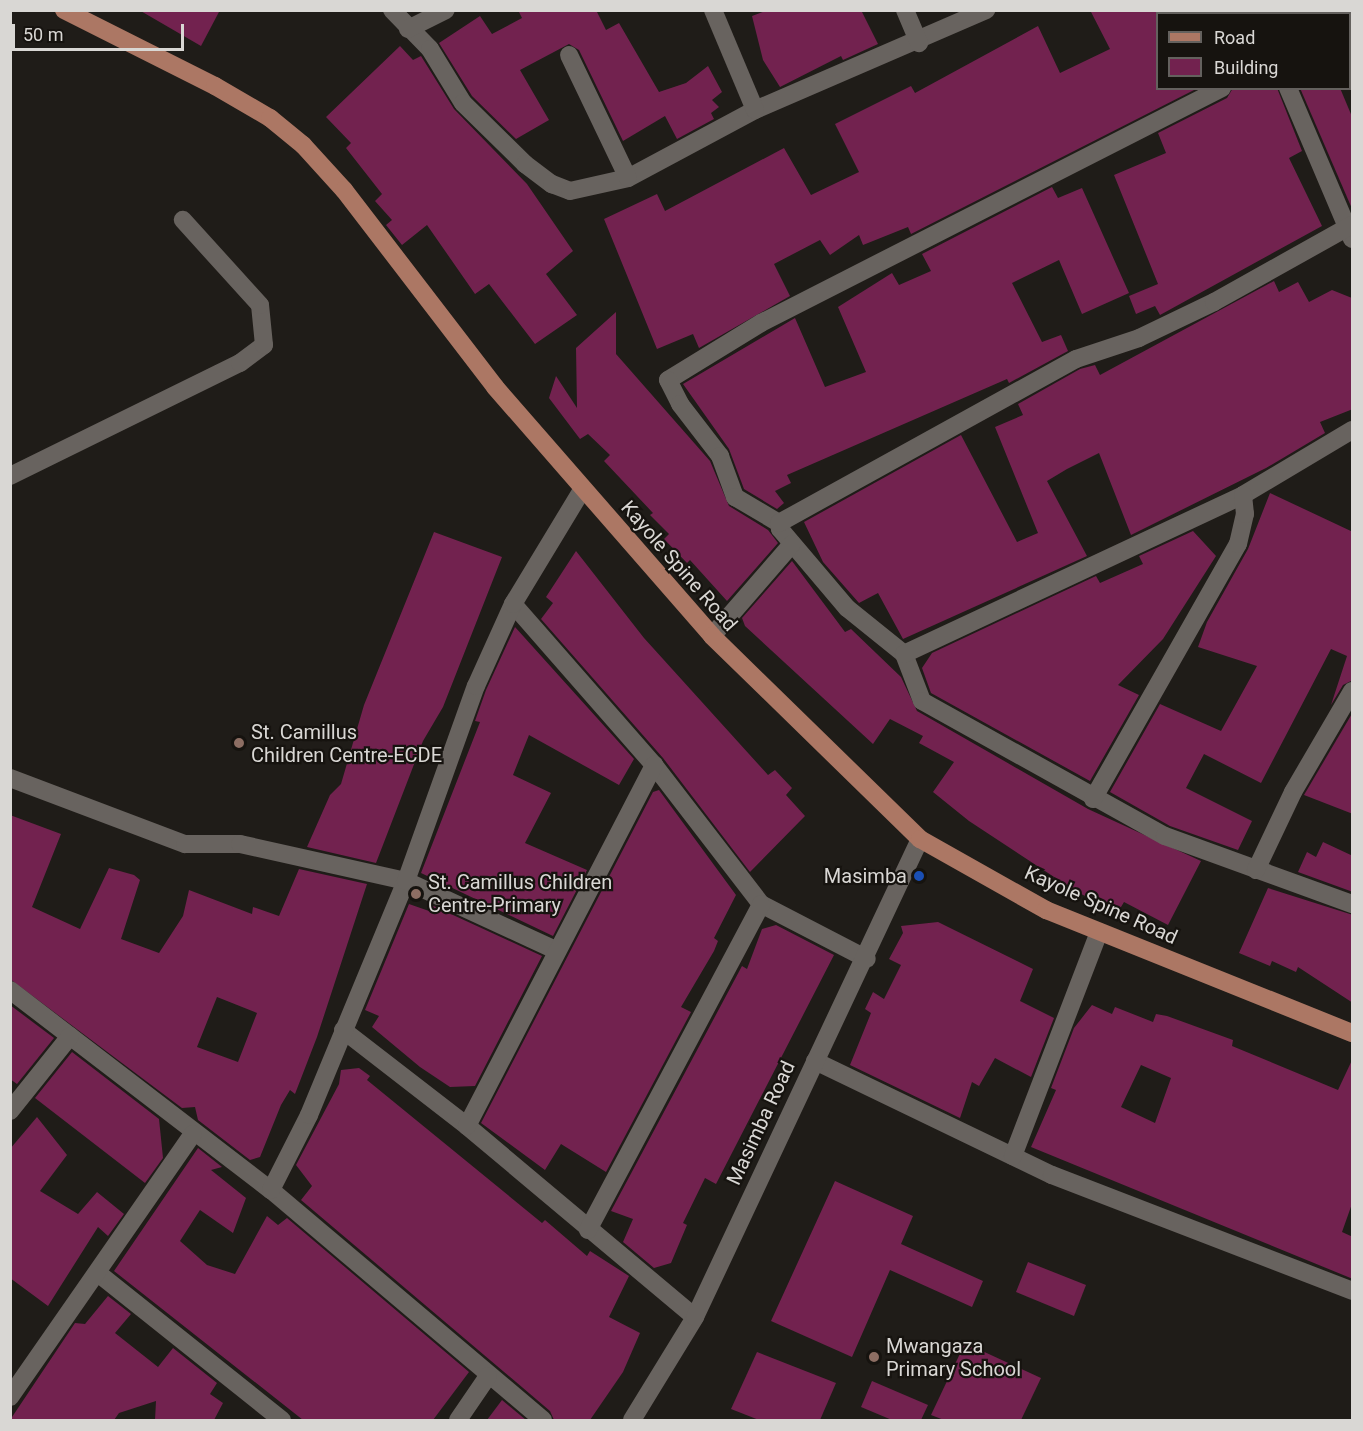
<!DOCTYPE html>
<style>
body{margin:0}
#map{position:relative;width:1363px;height:1431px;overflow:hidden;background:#1f1c18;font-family:Roboto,sans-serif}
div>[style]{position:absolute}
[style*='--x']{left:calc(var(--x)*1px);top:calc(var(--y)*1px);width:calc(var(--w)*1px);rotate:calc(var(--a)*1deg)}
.building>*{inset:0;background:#72224f}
.minor>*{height:18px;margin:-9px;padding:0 9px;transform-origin:9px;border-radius:9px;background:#68635f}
.major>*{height:18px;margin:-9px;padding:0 9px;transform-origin:9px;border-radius:9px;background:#ac7764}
.dots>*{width:16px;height:16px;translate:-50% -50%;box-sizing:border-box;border:3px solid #16130f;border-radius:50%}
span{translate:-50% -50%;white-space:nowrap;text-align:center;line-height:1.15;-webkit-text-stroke:4.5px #16130f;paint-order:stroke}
.street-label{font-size:20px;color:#d9d7d4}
.poi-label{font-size:20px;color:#d9d7d4}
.left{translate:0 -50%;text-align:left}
.right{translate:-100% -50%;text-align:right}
.frame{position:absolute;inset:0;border:12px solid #d9d7d4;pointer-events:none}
.legend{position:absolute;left:1156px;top:12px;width:195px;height:78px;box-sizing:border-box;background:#16130f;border:2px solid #64615e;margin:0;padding:8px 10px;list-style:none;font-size:18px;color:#d9d7d4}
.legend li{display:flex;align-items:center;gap:12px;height:30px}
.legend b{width:30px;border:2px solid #64615e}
.scale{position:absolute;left:12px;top:24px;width:172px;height:27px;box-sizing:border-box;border:3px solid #d9d7d4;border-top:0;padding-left:8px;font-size:18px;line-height:21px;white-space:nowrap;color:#d9d7d4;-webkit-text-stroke:4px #16130f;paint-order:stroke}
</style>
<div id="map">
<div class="building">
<div style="clip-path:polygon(139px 10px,220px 10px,201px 46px)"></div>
<div style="clip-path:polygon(518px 10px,596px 10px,606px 30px,619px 23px,659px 92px,686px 83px,708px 66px,722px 92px,712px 100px,719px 107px,711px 113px,714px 119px,677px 139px,665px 116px,623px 141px,579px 50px,569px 44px,520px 70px,549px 120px,516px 139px,472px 96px,439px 43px,480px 16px,492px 34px,522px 18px)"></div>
<div style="clip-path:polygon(768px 10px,861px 10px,878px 44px,843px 60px,841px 56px,780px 87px,763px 60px,752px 16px)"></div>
<div style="clip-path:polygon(1090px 10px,1158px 10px,1158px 88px,1196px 89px,911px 234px,908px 227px,863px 245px,859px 235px,830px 255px,820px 240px,774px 264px,790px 296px,699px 348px,693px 334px,657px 349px,604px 219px,657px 194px,665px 211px,784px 148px,811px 195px,859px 172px,835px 124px,911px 86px,915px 93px,1038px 26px,1060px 73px,1110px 49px)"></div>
<div style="clip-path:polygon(400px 46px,413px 60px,421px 56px,454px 109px,527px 184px,573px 251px,546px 274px,577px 315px,535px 344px,489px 284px,475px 294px,427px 225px,402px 245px,386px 225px,392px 220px,375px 201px,382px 194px,346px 148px,351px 143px,326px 117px)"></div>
<div style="clip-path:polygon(1233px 88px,1277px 88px,1302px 151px,1289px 158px,1322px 226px,1160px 315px,1155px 306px,1136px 314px,1129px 296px,1158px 284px,1114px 175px,1166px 153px,1158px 133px,1227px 98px)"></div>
<div style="clip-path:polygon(1300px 88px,1340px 88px,1353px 119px,1353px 211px)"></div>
<div style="clip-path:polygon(1052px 187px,1058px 198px,1082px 188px,1129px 293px,1082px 314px,1059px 260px,1012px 283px,1042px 342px,1061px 335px,1068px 351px,1009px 383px,1007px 379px,787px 475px,791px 483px,775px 491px,784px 503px,777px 509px,744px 489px,729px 449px,683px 384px,795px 318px,825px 387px,866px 372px,838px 307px,892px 273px,899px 285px,931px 271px,922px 254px)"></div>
<div style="clip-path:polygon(1274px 281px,1279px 292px,1298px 282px,1309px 302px,1332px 290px,1352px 298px,1353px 409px,1320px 422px,1325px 433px,1266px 468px,1131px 535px,1099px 453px,1067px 469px,1047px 481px,1087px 556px,903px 639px,878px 593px,859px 603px,823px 562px,804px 522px,961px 435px,1017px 542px,1038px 533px,995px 427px,1023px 415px,1018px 404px,1080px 369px,1095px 365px,1100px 375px)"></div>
<div style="clip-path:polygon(616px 312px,616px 354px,710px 461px,729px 506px,768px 530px,778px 543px,727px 601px,690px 560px,687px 563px,664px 539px,669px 534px,650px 515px,653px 513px,604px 461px,610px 455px,588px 434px,580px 439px,549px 398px,556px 376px,577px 408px,576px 348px)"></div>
<div style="clip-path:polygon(1270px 493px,1353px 532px,1353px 680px,1343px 685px,1331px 705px,1347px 656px,1331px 649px,1261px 783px,1204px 754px,1186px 788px,1252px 821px,1238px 850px,1170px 826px,1110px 792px,1160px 704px,1221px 731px,1257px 666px,1198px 647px,1207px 622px,1248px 549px)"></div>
<div style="clip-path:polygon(1193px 531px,1216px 556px,1163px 639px,1118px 685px,1139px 695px,1090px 781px,931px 693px,922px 668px,932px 653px,1096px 576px,1100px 583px,1143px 564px,1139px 556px)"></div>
<div style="clip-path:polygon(434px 532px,502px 557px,443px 707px,423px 741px,376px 863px,307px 847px,330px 795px,341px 784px,364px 705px)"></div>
<div style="clip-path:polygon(576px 551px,644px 638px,768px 775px,775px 770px,792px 788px,786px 795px,805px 816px,750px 872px,663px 758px,541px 619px,553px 603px,546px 597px)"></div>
<div style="clip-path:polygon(792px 561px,845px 632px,851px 629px,901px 677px,917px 711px,1088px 809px,1201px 861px,1168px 925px,1124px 902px,1118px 912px,1077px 892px,969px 821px,933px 792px,954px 762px,919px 743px,923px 736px,890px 719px,873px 744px,745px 626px,742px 618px)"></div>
<div style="clip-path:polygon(515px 627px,634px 759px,619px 785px,529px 735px,513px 775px,551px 793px,525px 843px,587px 870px,553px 936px,421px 873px,480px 722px,475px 721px,486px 690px)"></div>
<div style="clip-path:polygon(1353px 712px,1353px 814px,1304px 795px)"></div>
<div style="clip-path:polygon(659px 790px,736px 895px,714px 938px,718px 941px,714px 951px,681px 1007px,691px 1012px,606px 1172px,561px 1144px,545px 1170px,481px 1123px,653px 792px)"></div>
<div style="clip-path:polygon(evenodd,10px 815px,61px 834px,32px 907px,80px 929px,109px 868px,134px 875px,140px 880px,121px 939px,159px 953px,183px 916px,189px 890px,252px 914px,253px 907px,279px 916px,299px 869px,367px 884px,317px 1037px,295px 1094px,290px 1090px,281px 1105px,260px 1157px,250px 1160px,198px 1120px,195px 1107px,182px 1108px,10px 979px,10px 815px,217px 997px,257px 1013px,238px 1062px,197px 1047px,217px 997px)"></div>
<div style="clip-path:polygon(1323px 842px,1353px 856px,1353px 892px,1298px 872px,1307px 852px,1316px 857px)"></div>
<div style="clip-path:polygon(1268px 888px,1353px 915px,1353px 1003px,1298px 967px,1296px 972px,1272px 961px,1270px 966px,1239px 953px)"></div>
<div style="clip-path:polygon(427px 903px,542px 956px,475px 1086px,450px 1087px,420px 1067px,372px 1027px,379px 1016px,365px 1010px,409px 904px,429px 911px)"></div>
<div style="clip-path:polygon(938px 922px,1033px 969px,1020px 1001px,1054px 1018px,1031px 1077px,995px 1058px,979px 1086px,972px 1082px,960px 1118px,850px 1065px,871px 1013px,865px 1009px,873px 992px,884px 999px,901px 965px,889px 959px,903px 933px,901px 926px)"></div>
<div style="clip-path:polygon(776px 925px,834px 955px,716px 1184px,705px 1178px,683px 1223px,687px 1225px,671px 1263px,654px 1268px,623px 1242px,633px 1219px,611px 1211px,742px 966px,747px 969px,762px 929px)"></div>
<div style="clip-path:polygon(10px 1005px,54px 1038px,17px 1084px,10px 1079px)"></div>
<div style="clip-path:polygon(evenodd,1092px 1005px,1112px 1014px,1115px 1007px,1153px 1022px,1156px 1014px,1167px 1016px,1233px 1040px,1232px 1046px,1338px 1090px,1353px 1058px,1353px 1201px,1342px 1232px,1353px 1237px,1353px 1279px,1031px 1147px,1056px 1090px,1051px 1088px,1074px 1028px,1092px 1005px,1141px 1065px,1171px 1078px,1155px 1123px,1121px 1107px,1141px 1065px)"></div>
<div style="clip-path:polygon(72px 1052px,159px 1119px,163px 1158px,145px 1183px,35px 1098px)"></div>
<div style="clip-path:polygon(359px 1068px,370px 1076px,367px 1080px,542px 1223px,545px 1220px,587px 1256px,590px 1251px,629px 1276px,609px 1317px,640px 1333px,623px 1372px,590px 1420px,554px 1420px,550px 1411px,516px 1382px,301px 1200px,312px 1186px,296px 1165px,339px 1084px,341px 1070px)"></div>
<div style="clip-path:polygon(37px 1117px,67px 1155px,40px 1191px,78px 1214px,97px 1192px,124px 1214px,108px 1236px,98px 1227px,48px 1306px,10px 1278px,10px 1149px)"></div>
<div style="clip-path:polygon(198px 1148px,222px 1167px,211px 1170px,246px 1198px,233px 1233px,200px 1210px,180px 1241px,207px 1265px,235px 1274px,267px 1216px,278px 1225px,287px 1218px,469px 1372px,433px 1420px,303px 1420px,114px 1271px)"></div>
<div style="clip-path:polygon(835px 1181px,913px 1216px,901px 1244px,983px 1281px,972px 1307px,890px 1270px,852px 1357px,771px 1321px)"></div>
<div style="clip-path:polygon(1028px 1262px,1086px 1285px,1074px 1316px,1016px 1292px)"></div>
<div style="clip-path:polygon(108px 1296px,131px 1314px,115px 1333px,158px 1367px,173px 1348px,217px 1383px,210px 1394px,223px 1403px,214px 1420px,155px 1420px,156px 1401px,119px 1413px,114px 1420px,10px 1420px,75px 1323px,85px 1324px)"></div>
<div style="clip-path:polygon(965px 1343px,1041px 1378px,1021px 1420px,944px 1420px,931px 1415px)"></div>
<div style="clip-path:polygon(757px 1352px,836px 1383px,820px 1420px,759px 1420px,731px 1409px)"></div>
<div style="clip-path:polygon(872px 1381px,928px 1405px,921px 1420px,892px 1420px,861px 1407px)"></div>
<div style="clip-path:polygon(502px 1400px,526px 1420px,487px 1420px)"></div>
</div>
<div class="minor">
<div style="--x:392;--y:10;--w:54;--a:45.7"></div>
<div style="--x:430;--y:49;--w:63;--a:58.6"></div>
<div style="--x:463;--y:103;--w:87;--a:44.5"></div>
<div style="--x:525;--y:164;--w:34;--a:37"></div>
<div style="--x:552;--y:184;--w:19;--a:21"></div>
<div style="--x:570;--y:191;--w:59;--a:-12.6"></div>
<div style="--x:628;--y:178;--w:144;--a:-28.2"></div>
<div style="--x:755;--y:110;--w:252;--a:-23.4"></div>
<div style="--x:713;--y:10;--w:108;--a:67.2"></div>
<div style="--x:905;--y:10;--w:36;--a:67"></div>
<div style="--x:408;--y:29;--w:42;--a:-26.6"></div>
<div style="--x:1350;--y:30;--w:3;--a:-45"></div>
<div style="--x:569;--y:55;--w:136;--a:64.4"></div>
<div style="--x:1222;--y:88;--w:517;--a:152.99"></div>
<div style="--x:761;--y:323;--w:109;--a:148.5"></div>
<div style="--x:668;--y:380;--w:27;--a:63"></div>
<div style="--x:680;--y:404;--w:66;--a:52.4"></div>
<div style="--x:720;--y:456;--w:44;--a:69.9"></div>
<div style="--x:735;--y:497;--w:51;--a:30.6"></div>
<div style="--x:779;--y:523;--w:6;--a:81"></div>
<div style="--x:780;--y:529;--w:104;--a:49.7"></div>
<div style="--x:847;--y:608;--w:73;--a:38.9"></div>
<div style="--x:904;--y:654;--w:50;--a:69"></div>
<div style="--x:922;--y:701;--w:278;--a:29.1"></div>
<div style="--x:1165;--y:836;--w:199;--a:20"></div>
<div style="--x:1288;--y:88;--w:164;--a:67"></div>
<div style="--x:10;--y:476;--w:256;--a:-26.2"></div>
<div style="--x:240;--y:363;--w:30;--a:-37"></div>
<div style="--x:264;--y:345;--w:40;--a:-95.7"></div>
<div style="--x:260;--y:305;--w:115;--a:-132.2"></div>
<div style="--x:779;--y:523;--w:339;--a:-28.9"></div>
<div style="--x:1076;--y:359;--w:66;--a:-18.4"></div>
<div style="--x:1139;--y:338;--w:83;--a:-25.6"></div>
<div style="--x:1214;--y:302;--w:158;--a:-29.2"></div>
<div style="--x:513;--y:604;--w:214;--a:48.8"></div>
<div style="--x:654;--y:765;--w:175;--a:52.4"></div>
<div style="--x:761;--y:904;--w:119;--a:27.4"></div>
<div style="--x:712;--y:636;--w:122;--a:-49"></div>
<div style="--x:904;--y:654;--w:374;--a:-25.1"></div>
<div style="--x:1243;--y:495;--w:127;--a:-30.8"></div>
<div style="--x:10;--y:778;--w:187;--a:20.7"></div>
<div style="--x:185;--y:844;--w:55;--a:0"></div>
<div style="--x:240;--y:844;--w:170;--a:12.6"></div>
<div style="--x:406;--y:881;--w:164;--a:24.8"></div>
<div style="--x:1093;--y:799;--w:293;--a:-60.4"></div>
<div style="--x:1238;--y:544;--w:31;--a:-77"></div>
<div style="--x:1245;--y:514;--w:19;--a:-96"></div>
<div style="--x:1256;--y:870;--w:86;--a:-64.6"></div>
<div style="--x:1293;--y:792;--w:117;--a:-59.7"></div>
<div style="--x:10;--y:990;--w:329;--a:37.5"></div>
<div style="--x:271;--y:1190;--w:356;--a:40.2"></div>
<div style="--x:343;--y:1030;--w:157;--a:37.7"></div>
<div style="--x:467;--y:1126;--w:297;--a:40"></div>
<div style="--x:815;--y:1061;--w:263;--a:25.7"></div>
<div style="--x:1052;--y:1175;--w:322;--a:21.1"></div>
<div style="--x:10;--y:1111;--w:96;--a:-51.3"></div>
<div style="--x:467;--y:1126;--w:407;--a:-62.6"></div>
<div style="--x:1013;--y:1156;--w:240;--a:-69"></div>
<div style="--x:271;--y:1190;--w:84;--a:-63.1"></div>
<div style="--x:309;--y:1115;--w:253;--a:-67.5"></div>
<div style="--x:406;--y:881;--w:207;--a:-70.3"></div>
<div style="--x:476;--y:686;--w:90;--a:-65.7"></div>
<div style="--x:513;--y:604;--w:133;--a:-58.8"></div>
<div style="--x:588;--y:1230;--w:369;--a:-62"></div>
<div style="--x:99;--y:1274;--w:234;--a:38.6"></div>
<div style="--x:10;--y:1397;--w:320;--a:-55.2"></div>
<div style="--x:458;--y:1420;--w:53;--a:-55.7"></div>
<div style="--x:632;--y:1420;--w:121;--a:-58.5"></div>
<div style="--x:695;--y:1317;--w:528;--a:-64.79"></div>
</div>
<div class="major">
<div style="--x:64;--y:10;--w:169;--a:26.7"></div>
<div style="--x:215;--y:86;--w:64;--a:30.2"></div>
<div style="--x:270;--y:118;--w:43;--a:39.3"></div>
<div style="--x:303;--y:145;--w:61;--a:47.7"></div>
<div style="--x:344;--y:190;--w:248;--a:52.5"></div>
<div style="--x:495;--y:387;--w:330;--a:48.9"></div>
<div style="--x:712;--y:636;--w:291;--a:44.3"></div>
<div style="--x:920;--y:839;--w:145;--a:29.4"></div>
<div style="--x:1046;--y:910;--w:330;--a:21.9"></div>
</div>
<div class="dots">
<div style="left:239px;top:743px;background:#8d6e63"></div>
<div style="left:919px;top:876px;background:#1a4fb4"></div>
<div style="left:416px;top:894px;background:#8d6e63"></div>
<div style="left:874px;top:1357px;background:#8d6e63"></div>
</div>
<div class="street-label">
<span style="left:679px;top:566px;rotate:49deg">Kayole Spine Road</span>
<span style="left:1101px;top:905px;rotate:24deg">Kayole Spine Road</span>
<span style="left:761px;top:1123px;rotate:-65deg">Masimba Road</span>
</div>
<div class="poi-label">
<span class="left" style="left:251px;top:744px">St. Camillus<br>Children Centre-ECDE</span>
<span class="right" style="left:907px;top:876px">Masimba</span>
<span class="left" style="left:428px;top:894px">St. Camillus Children<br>Centre-Primary</span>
<span class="left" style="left:886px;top:1358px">Mwangaza<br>Primary School</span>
</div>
<div class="frame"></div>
<ul class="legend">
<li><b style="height:8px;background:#ac7764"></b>Road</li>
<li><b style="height:16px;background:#72224f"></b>Building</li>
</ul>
<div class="scale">50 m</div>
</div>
